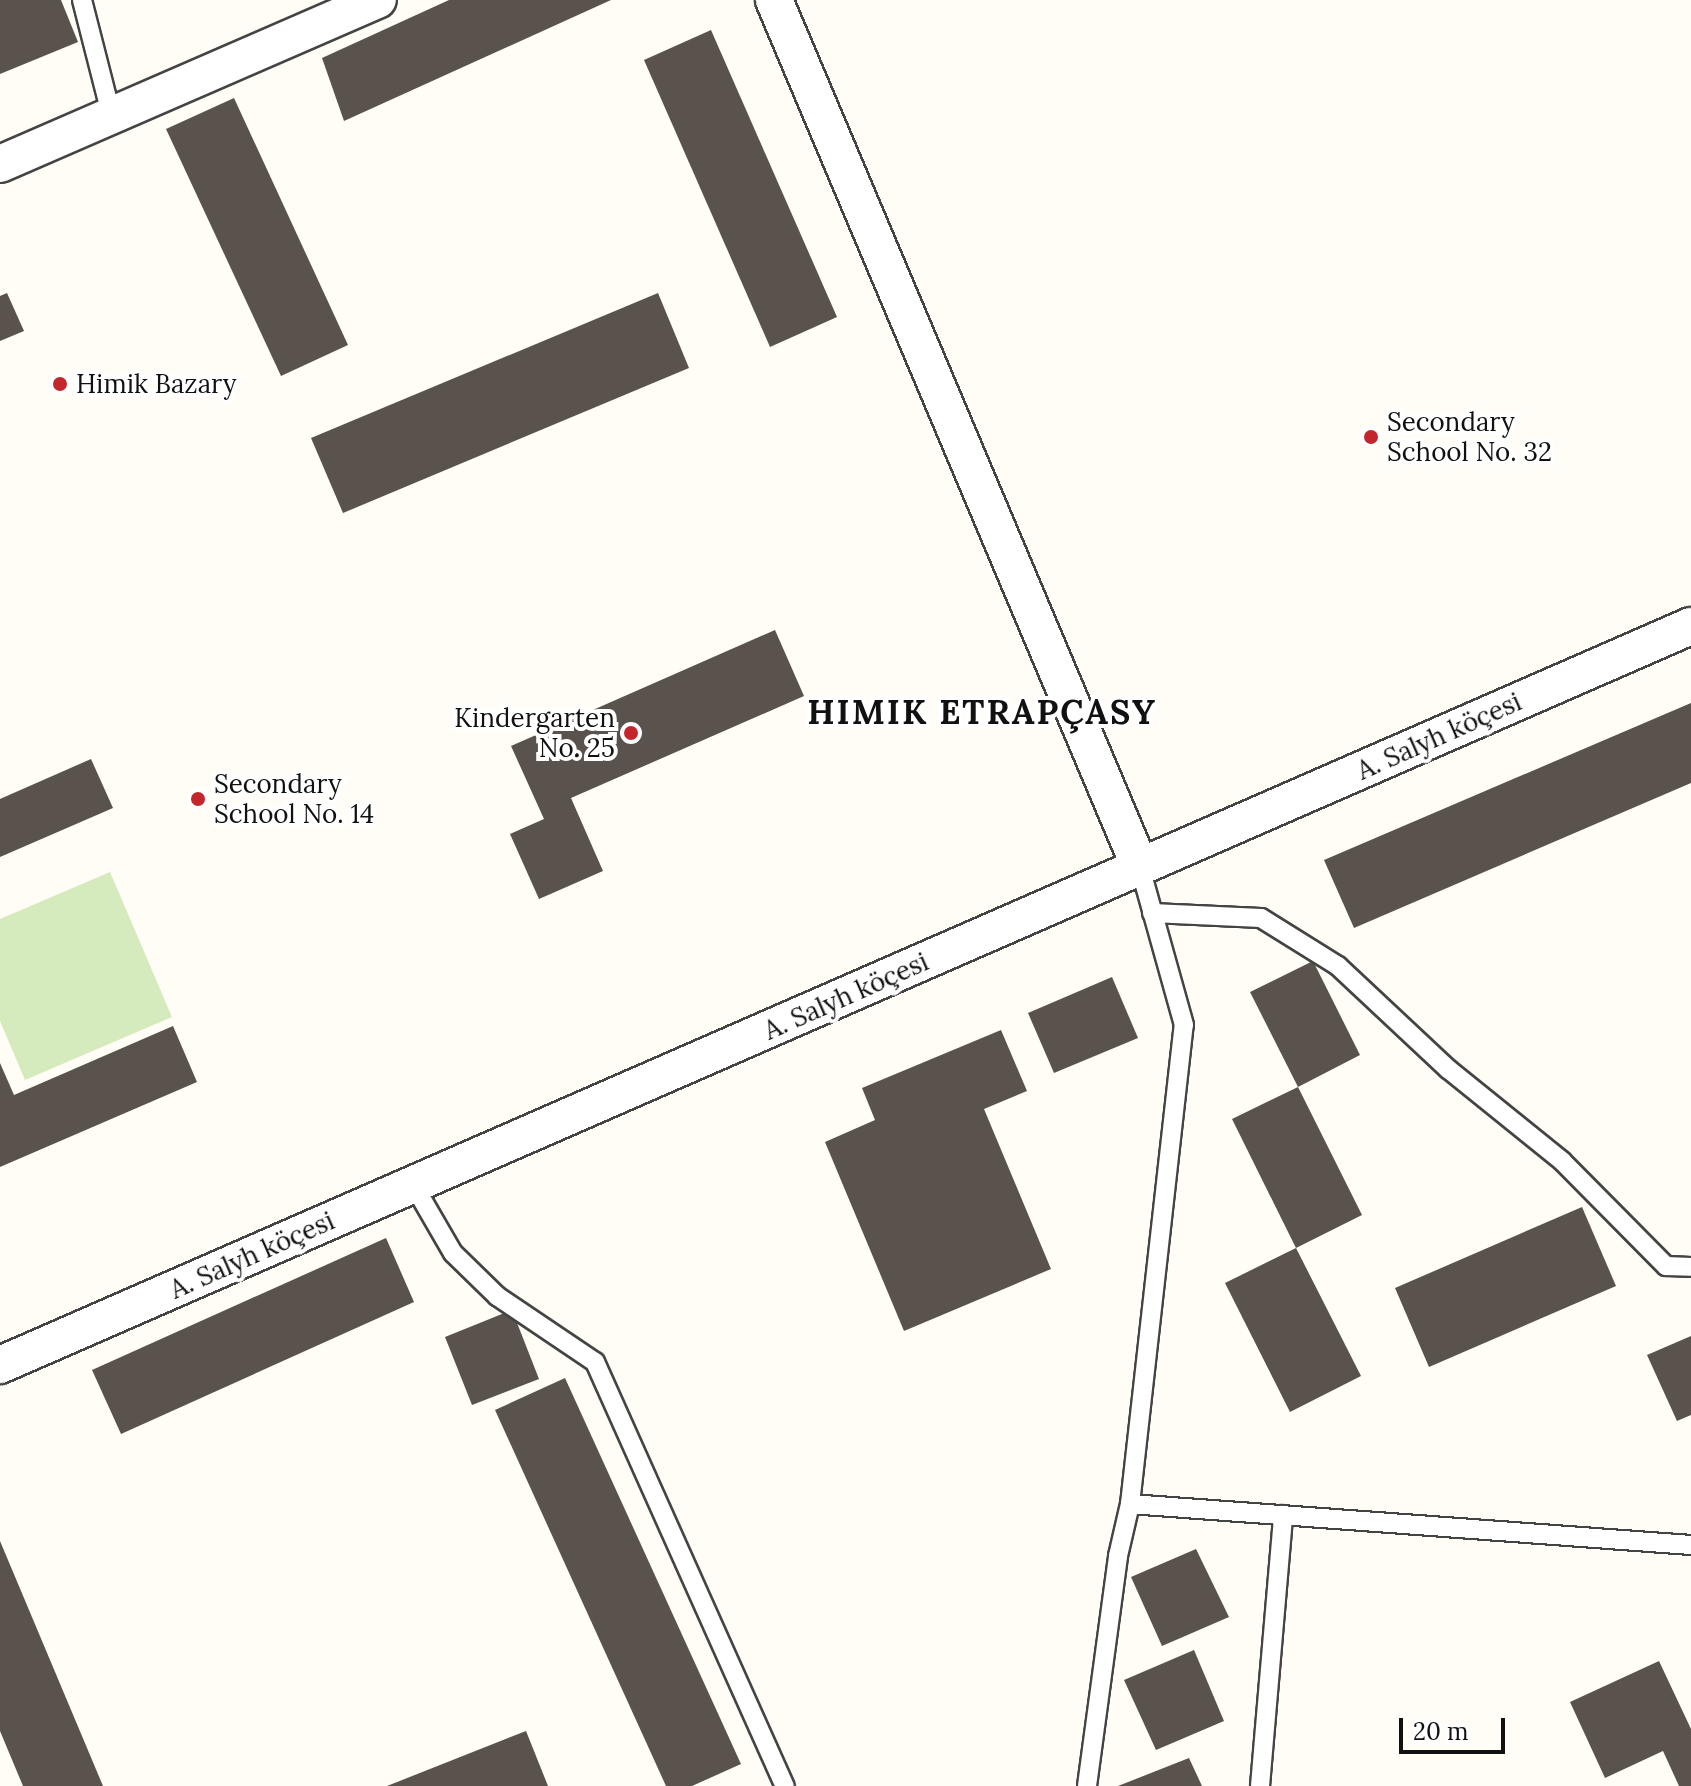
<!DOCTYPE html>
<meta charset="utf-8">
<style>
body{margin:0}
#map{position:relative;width:1691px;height:1786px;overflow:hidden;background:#fffdf5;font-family:Lora,serif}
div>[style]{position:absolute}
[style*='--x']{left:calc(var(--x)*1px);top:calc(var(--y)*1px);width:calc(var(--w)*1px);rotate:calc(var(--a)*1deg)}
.green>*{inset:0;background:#d5ebbd}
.building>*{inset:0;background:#5a524d}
.roads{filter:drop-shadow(2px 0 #444) drop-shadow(-2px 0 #444) drop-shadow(0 2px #444) drop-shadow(0 -2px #444)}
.lane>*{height:18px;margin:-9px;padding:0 9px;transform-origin:9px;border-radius:9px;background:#fff}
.street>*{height:36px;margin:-18px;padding:0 18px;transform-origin:18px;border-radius:18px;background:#fff}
.dots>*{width:22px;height:22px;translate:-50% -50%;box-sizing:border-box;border:4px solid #fff;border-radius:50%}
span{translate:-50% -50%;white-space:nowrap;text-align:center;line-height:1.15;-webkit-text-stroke:8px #fff;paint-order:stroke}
.poi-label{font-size:26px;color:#111}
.left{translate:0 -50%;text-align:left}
.right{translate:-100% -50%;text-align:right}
.street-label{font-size:26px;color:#111}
.district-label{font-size:34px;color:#111;font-weight:700;letter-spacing:2px}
.scale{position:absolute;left:1399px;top:1718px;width:106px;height:36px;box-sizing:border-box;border:4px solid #111;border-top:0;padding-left:10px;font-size:24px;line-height:28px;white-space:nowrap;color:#111;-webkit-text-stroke:6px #fff;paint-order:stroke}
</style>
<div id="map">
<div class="green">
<div style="clip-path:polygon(110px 872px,172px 1017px,25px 1080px,0 1021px,0 919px)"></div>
</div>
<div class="building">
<div style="clip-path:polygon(0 0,61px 0,78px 42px,0 74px)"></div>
<div style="clip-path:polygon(449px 0,611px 0,344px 121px,322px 58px)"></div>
<div style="clip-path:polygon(711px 30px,837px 317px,770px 347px,644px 60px)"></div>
<div style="clip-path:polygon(234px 98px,348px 345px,281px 376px,166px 129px)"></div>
<div style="clip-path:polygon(7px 293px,24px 331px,0 341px,0 296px)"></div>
<div style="clip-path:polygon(658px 293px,689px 368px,343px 513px,311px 438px)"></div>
<div style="clip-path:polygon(775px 630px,804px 696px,571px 798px,603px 871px,539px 899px,510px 834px,544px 819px,511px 746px)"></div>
<div style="clip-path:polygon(1691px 703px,1691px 783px,1354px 928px,1324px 860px)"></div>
<div style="clip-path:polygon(91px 759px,113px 808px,0 857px,0 799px)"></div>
<div style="clip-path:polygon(1313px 961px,1360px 1055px,1298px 1087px,1250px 992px)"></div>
<div style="clip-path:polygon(1112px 977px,1138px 1038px,1054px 1073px,1028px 1013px)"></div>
<div style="clip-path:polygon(173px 1026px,197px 1082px,0 1167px,0 1063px,14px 1095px)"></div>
<div style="clip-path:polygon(1001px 1030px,1027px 1091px,984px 1109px,1051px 1269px,904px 1331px,825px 1142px,875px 1120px,862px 1088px)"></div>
<div style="clip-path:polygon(1298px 1087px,1362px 1215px,1296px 1248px,1232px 1119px)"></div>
<div style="clip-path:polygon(1582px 1207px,1616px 1286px,1429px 1367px,1395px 1288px)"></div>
<div style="clip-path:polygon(386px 1238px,414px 1302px,121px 1434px,92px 1370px)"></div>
<div style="clip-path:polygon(1296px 1248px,1361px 1376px,1290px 1412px,1225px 1283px)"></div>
<div style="clip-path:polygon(512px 1310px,539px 1379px,472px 1405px,445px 1337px)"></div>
<div style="clip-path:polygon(1691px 1336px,1691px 1415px,1677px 1421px,1647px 1355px)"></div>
<div style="clip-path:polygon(565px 1378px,741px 1764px,692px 1786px,666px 1786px,495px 1410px)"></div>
<div style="clip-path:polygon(0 1541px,103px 1786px,23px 1786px,0 1731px)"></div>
<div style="clip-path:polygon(1196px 1549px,1229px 1617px,1162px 1646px,1131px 1577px)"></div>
<div style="clip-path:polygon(1194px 1650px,1224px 1721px,1156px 1750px,1124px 1680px)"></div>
<div style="clip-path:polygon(1659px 1661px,1691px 1729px,1691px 1786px,1679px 1786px,1663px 1751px,1605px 1778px,1570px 1702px)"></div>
<div style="clip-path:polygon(526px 1731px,548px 1786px,387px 1786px)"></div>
<div style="clip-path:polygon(1189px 1758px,1202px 1786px,1118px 1786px)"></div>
</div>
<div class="roads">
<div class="lane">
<div style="--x:82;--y:0;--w:118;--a:75.7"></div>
<div style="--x:1152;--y:913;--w:109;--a:2.6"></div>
<div style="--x:1261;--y:918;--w:91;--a:31.9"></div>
<div style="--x:1338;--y:966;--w:151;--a:43.1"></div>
<div style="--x:1448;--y:1069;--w:146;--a:38.9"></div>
<div style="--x:1562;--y:1161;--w:148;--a:45.3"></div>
<div style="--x:1666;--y:1266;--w:25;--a:2"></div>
<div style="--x:413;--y:1184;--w:80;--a:59.9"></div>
<div style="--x:453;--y:1253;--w:62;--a:44.3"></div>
<div style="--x:497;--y:1296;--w:118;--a:34"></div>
<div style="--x:595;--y:1362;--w:465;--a:65.9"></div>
<div style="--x:1130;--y:1504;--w:562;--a:4.18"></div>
<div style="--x:1087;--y:1786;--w:232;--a:-82.3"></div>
<div style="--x:1118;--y:1556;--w:53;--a:-77"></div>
<div style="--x:1130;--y:1504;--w:482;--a:-83.6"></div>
<div style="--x:1184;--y:1025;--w:164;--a:-105.6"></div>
<div style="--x:1260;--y:1786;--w:272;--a:-85.1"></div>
</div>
<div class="street">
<div style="--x:774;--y:0;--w:941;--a:67.11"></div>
<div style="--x:0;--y:164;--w:412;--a:-23.5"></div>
<div style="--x:0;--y:1365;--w:1845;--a:-23.61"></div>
</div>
</div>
<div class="dots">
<div style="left:60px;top:384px;background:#c4262e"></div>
<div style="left:1371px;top:437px;background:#c4262e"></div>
<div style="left:631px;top:733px;background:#c4262e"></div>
<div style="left:198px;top:799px;background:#c4262e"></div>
</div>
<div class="poi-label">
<span class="left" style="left:76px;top:384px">Himik Bazary</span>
<span class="left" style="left:1387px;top:437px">Secondary<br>School No. 32</span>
<span class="right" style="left:615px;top:733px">Kindergarten<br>No. 25</span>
<span class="left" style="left:214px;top:799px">Secondary<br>School No. 14</span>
</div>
<div class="street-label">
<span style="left:1439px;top:736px;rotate:-24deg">A. Salyh köçesi</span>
<span style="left:846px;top:996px;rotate:-24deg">A. Salyh köçesi</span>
<span style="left:252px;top:1255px;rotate:-24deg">A. Salyh köçesi</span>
</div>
<div class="district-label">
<span style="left:982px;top:712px">HIMIK ETRAPÇASY</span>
</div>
<div class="scale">20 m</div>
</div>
